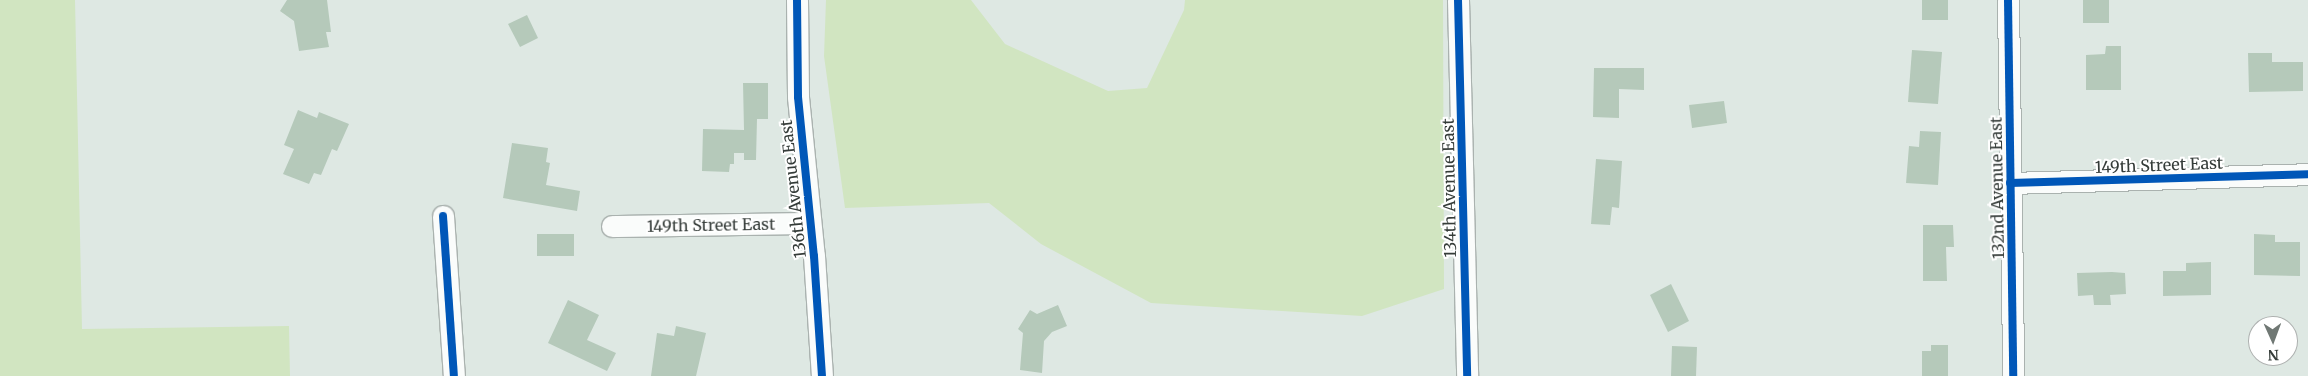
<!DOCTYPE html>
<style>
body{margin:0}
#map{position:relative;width:2308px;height:376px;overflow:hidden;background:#dee8e3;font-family:Merriweather,serif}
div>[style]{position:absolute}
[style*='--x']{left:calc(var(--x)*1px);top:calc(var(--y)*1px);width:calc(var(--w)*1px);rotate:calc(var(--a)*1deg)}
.green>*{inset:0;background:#d1e5c1}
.building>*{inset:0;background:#b5c9ba}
.roads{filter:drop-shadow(1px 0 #aab2af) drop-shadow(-1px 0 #aab2af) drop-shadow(0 1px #aab2af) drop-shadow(0 -1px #aab2af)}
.minor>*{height:21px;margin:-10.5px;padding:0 10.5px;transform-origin:10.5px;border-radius:10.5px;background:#fafcfb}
.cycleway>*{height:8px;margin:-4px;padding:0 4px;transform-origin:4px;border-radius:4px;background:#0057b8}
span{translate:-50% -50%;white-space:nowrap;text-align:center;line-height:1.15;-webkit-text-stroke:4px #fff;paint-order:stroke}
.street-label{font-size:16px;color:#353c39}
.north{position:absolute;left:2248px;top:316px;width:50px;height:50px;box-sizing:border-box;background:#fff;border:1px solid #aeb1b0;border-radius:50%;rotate:178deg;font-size:14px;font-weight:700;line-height:20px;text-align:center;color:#353c39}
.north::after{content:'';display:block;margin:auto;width:18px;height:22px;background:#707874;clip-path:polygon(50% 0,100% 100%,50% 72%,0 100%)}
</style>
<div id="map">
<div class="green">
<div style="clip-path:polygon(0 0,75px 0,82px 329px,289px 326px,290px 376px,0 376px)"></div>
<div style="clip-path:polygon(826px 0,971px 0,1005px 44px,1108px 91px,1147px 88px,1184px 10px,1185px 0,1443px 0,1444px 289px,1362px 316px,1151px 303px,1041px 244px,989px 203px,845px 208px,824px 56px)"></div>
</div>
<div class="building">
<div style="clip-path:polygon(287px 0,327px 0,331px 32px,326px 32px,329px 47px,299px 51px,294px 21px,280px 11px)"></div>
<div style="clip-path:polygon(1922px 0,1948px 0,1948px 20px,1922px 20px)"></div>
<div style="clip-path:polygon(2083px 0,2109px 0,2109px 23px,2083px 23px)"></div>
<div style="clip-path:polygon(527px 15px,538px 38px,520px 47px,508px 24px)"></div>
<div style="clip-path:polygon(2106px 46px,2121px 46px,2121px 90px,2086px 90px,2086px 55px,2105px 54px)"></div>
<div style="clip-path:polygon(1912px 50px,1942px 52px,1938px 104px,1908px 102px)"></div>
<div style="clip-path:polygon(2248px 53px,2272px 53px,2272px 62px,2303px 62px,2303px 91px,2249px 92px)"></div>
<div style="clip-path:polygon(1594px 68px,1644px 68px,1644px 90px,1619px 89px,1619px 118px,1593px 117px)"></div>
<div style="clip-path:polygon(743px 83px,768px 83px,768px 119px,757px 119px,756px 160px,744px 160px,744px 153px,734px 153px,734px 164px,730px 164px,729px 172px,702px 171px,703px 129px,744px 130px)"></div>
<div style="clip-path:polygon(1724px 101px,1727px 123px,1692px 128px,1689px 105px)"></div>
<div style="clip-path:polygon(298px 110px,317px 118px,319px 112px,349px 124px,337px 151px,332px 149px,321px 175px,314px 173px,309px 184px,283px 174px,294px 149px,284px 145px)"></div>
<div style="clip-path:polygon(1920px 131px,1941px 132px,1938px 185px,1906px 183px,1909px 146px,1919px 147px)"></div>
<div style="clip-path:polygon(512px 143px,548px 148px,546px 162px,550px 163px,546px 185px,580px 191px,577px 211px,503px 198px)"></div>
<div style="clip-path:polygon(1596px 159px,1622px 161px,1619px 208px,1612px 207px,1610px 225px,1591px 224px)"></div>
<div style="clip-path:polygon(1923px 225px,1953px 225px,1954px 247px,1946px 247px,1947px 281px,1923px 281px)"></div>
<div style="clip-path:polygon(537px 234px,574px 234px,574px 256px,537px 256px)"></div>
<div style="clip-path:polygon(2254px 234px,2275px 235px,2275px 242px,2300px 242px,2300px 276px,2254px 275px)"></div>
<div style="clip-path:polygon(2211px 262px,2211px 295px,2163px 296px,2163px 271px,2186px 271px,2186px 263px)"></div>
<div style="clip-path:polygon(2112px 272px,2125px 273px,2126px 294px,2110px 295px,2111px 305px,2094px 305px,2093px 295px,2078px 296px,2077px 273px)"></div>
<div style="clip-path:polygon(1671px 284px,1689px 321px,1668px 332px,1650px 295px)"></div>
<div style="clip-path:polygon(568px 300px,599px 315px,587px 340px,616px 353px,607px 371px,548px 343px)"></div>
<div style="clip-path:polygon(1058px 305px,1067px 326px,1052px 332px,1044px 341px,1042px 373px,1020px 370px,1023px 333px,1018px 329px,1030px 310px,1037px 314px)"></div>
<div style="clip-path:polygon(676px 326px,706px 333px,696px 376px,651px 376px,657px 333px,674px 336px)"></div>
<div style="clip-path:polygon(1931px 345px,1948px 345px,1948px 376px,1922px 376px,1922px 351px,1931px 351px)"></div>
<div style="clip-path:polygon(1672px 346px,1697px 347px,1696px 376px,1671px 376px)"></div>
</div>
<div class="roads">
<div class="minor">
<div style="--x:797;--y:0;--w:97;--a:89.4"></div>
<div style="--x:798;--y:97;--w:160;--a:84.3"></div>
<div style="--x:814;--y:256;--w:120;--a:86.2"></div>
<div style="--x:1458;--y:0;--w:376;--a:88.6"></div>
<div style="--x:2008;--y:0;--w:376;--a:89.2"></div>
<div style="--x:2010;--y:183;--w:298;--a:-1.7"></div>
<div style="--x:443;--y:216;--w:160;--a:86.1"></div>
<div style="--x:612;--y:226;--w:198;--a:-0.9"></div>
</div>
</div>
<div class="cycleway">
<div style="--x:797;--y:0;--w:97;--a:89.4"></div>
<div style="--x:798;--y:97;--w:160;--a:84.3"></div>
<div style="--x:814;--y:256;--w:120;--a:86.2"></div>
<div style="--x:1458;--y:0;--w:376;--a:88.6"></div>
<div style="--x:2008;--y:0;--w:376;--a:89.2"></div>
<div style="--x:2010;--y:183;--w:298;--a:-1.7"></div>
<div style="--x:443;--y:216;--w:160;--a:86.1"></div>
</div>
<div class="street-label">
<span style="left:2159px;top:165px;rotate:-2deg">149th Street East</span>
<span style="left:1449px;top:188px;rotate:-91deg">134th Avenue East</span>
<span style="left:1997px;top:188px;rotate:-91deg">132nd Avenue East</span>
<span style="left:793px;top:189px;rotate:-96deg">136th Avenue East</span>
<span style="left:711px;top:225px;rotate:-1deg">149th Street East</span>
</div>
<div class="north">N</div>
</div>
